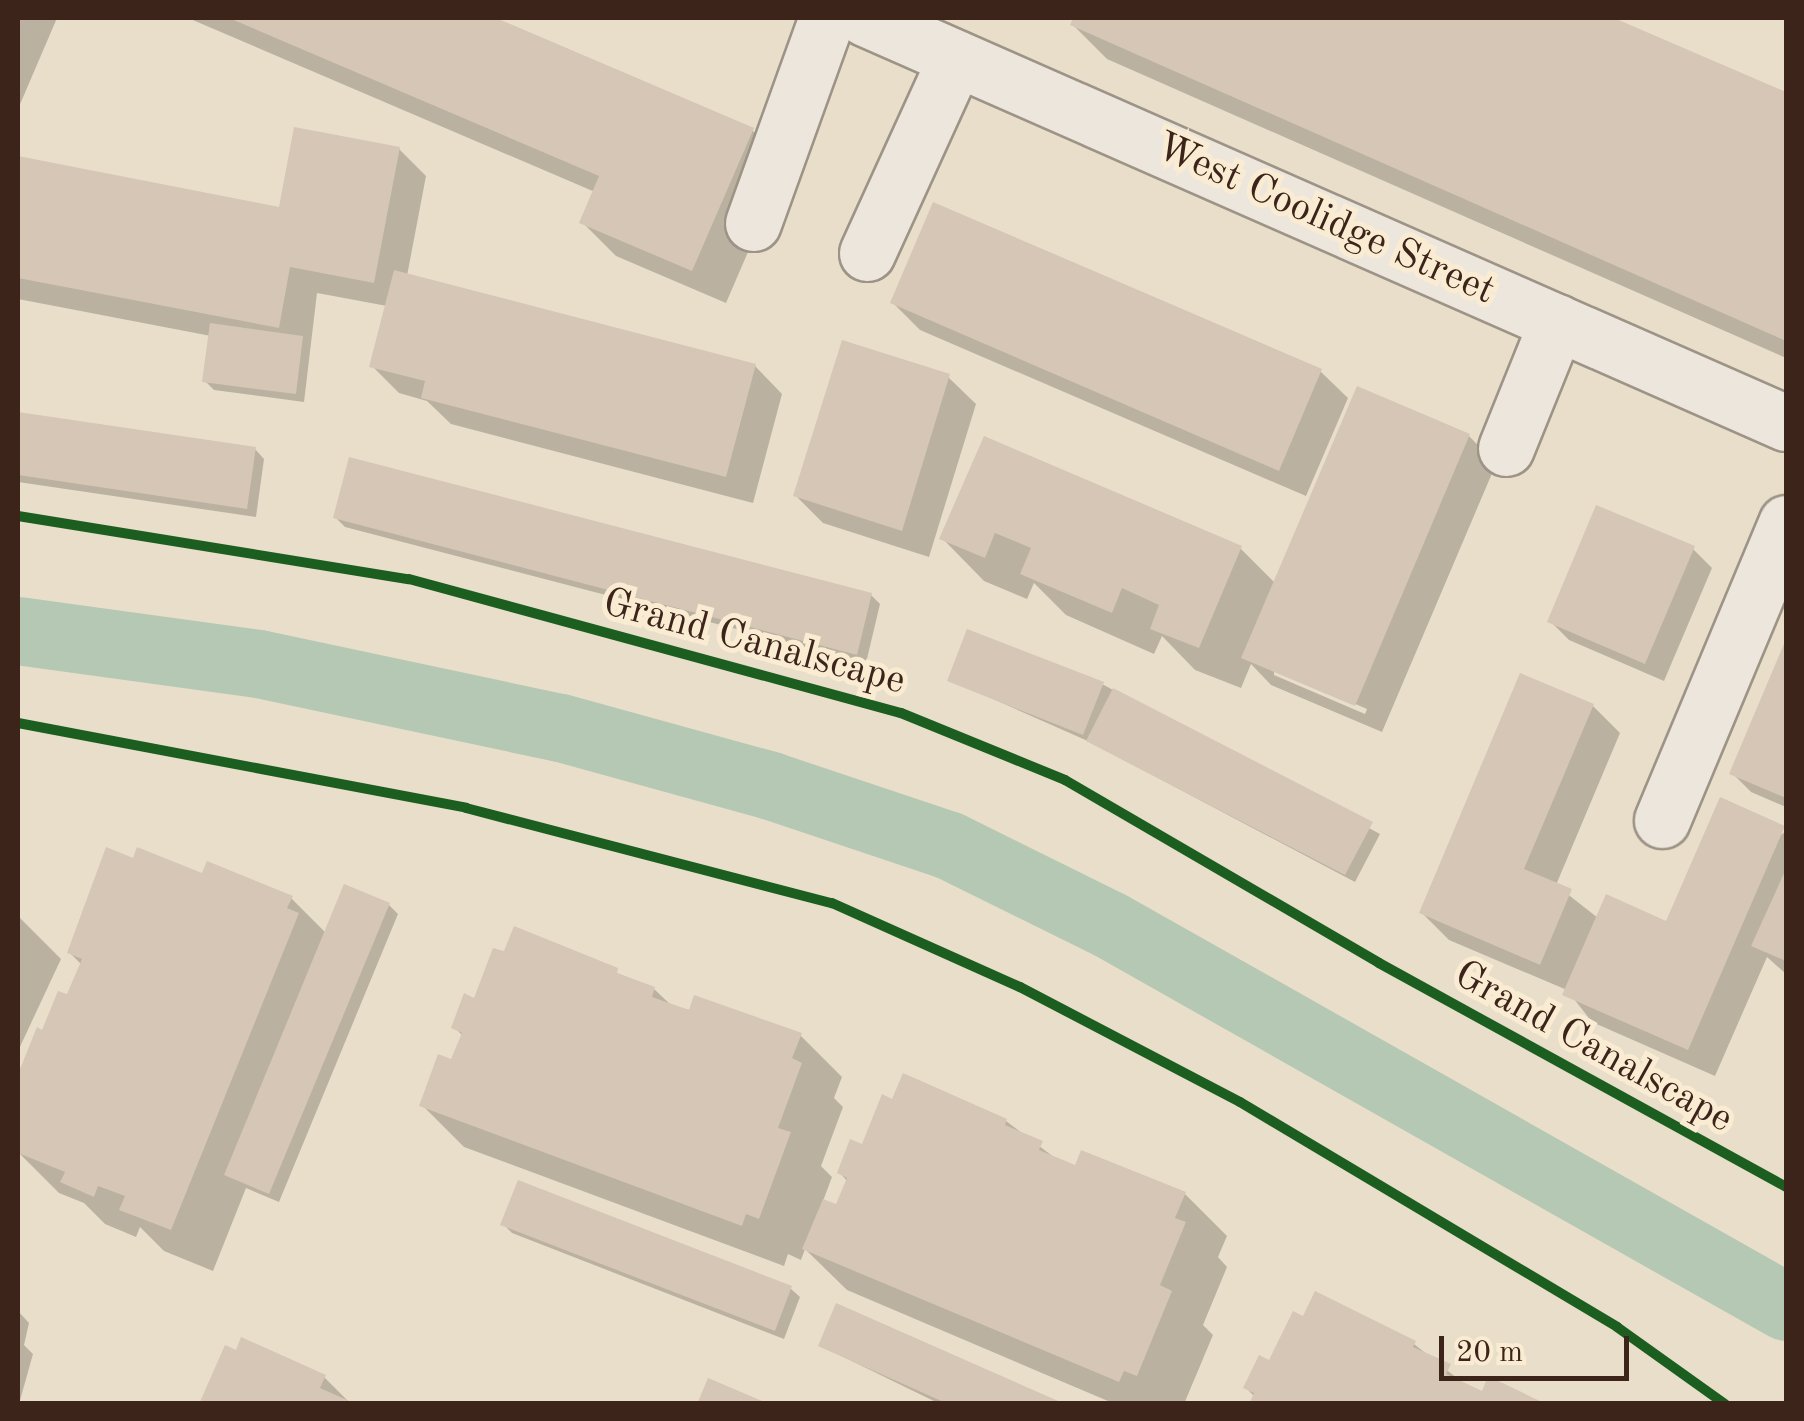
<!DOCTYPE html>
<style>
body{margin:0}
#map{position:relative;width:1804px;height:1421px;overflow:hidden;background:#e9dec9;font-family:"Old Standard TT",serif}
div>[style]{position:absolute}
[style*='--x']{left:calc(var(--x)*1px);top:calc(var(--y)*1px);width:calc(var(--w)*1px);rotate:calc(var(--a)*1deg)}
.shadow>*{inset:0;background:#0003}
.canal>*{height:68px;margin:-34px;padding:0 34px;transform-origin:34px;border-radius:34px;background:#b4c8b4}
.building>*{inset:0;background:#d5c6b5}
.roads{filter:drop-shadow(2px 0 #9d9386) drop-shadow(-2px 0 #9d9386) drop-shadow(0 2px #9d9386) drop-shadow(0 -2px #9d9386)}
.minor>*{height:55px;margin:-27.5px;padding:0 27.5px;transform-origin:27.5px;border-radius:27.5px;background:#ece6dc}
.cycleway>*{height:10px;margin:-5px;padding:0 5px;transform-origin:5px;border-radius:5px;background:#1b5e20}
span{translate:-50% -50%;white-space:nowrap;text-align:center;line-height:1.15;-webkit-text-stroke:10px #f9ecd3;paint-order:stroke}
.street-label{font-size:40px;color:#3d241a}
.frame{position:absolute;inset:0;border:20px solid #3d241a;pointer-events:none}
.scale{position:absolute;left:1439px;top:1336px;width:190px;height:45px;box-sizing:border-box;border:5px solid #3d241a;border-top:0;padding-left:12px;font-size:30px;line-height:35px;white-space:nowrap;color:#3d241a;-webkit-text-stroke:8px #f9ecd3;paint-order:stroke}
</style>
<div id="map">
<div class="shadow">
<div style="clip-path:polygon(18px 18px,57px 18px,18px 109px)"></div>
<div style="clip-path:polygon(188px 18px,490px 18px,752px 130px,786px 164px,726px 303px,616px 256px,582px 222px,595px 192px)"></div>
<div style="clip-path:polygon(1076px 18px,1608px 18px,1786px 95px,1786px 358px,1107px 59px,1073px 25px)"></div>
<div style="clip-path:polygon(399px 149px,426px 176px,407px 276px,755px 366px,782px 394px,753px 503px,451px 424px,427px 401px,399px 393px,372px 366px,387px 306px,317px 293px,304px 402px,214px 390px,205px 381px,211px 336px,18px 299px,18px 158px,281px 210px)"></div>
<div style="clip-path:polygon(893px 303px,1320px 371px,1348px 398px,1306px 496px,920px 330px)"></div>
<div style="clip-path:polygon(948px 377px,976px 404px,929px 557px,823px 523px,796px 496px)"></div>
<div style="clip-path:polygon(18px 414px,255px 449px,264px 459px,256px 517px,18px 482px)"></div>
<div style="clip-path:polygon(evenodd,1469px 436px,1496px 464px,1382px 732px,1271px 685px,1251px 664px,1241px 688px,1195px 670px,1162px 636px,1154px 654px,1066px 615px,1034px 583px,1027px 599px,984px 581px,942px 538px,985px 439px,1240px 548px,1276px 584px,1469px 436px,1274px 669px,1367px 709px,1365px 714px,1274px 675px,1274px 669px)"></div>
<div style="clip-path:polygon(336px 518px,871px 595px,880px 604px,866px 663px,345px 527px)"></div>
<div style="clip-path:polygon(1693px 549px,1712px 568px,1664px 681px,1569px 640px,1550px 621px)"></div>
<div style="clip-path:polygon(1786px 646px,1786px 807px,1751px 792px,1732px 773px)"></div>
<div style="clip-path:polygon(950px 680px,1102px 684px,1380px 834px,1355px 882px,1090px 742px)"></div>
<div style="clip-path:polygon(1593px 706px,1620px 733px,1556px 885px,1598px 918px,1667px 924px,1786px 831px,1786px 974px,1767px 957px,1715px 1076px,1592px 1022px,1567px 990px,1449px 940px,1421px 912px)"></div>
<div style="clip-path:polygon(134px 861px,291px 898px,326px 933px,389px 905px,398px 914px,279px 1202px,246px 1188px,213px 1271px,164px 1251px,140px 1227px,136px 1237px,105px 1224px,84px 1203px,59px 1193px,18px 1152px,18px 1078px,38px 1030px,44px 1033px,68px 997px,82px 965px,70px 953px)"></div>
<div style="clip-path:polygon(18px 916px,61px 959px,18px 1051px)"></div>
<div style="clip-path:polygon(515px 929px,654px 989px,672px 1006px,800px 1035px,842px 1077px,834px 1098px,843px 1107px,821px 1166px,832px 1177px,823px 1201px,837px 1207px,848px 1182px,840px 1173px,863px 1147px,1006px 1121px,1059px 1161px,1185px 1194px,1227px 1236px,1218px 1257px,1227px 1267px,1203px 1325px,1213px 1335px,1184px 1404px,1115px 1404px,847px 1290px,805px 1249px,801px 1260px,788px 1254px,784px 1266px,464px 1147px,422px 1105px,453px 1062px,463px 1036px,454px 1027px,505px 954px)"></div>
<div style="clip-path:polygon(503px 1224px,790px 1288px,800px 1297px,784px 1339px,512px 1233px)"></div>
<div style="clip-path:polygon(18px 1311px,29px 1323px,24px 1345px,33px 1354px,19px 1404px)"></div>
<div style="clip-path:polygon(1414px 1344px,1472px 1390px,1255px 1397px,1246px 1388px,1270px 1364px)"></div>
<div style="clip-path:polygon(821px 1346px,1059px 1404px,940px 1404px)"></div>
<div style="clip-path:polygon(324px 1377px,351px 1404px,201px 1404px)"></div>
</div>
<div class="canal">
<div style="--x:18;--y:631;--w:243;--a:7.8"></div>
<div style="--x:259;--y:664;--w:309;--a:12"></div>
<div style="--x:561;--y:728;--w:218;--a:15.4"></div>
<div style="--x:771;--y:786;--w:189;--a:18.5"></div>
<div style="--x:950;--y:846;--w:178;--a:26.3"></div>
<div style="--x:1110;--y:925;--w:776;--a:29.47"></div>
</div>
<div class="building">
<div style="clip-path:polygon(229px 18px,496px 18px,754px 128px,692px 271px,579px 223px,599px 176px)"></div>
<div style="clip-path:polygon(1073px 18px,1614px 18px,1786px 92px,1786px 341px,1070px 25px)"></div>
<div style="clip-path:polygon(294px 127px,400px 147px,374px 283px,290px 267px,279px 328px,18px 278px,18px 156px,279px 207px)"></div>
<div style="clip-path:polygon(933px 202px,1322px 369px,1279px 471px,890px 303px)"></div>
<div style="clip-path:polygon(394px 270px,756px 364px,726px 477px,421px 398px,425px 381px,369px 367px)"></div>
<div style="clip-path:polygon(210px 323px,303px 336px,296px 394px,202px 382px)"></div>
<div style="clip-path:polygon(842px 340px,950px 374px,902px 531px,793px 496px)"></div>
<div style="clip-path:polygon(1357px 386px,1470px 434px,1355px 706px,1241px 658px)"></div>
<div style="clip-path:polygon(18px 412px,256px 447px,247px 509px,18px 475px)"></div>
<div style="clip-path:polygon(984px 436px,1242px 546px,1199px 648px,1150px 629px,1159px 605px,1122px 588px,1112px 613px,1020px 574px,1031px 548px,995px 533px,985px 558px,939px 539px)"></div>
<div style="clip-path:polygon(349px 457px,872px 593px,857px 655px,333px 518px)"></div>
<div style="clip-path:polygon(1596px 505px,1695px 546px,1645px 664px,1547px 622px)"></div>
<div style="clip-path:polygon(967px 629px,1104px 682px,1083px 735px,947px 681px)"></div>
<div style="clip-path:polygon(1786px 639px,1786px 798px,1729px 774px)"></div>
<div style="clip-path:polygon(1520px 673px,1594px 704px,1524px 869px,1572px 889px,1540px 965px,1419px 913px)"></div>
<div style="clip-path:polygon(1113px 688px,1373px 822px,1345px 875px,1086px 741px)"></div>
<div style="clip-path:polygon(1720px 797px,1785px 826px,1688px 1050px,1562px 995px,1606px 894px,1666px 921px)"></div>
<div style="clip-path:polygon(106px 847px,133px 858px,137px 847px,202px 873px,207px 861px,293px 896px,287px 908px,299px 913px,171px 1230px,119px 1210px,125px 1196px,98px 1186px,94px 1197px,60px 1182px,65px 1172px,18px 1153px,18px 1074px,37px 1027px,42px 1030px,58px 991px,67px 994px,82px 959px,67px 953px)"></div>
<div style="clip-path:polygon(1786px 869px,1786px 961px,1751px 946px)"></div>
<div style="clip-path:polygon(344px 884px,390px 903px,269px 1194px,224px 1175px)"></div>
<div style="clip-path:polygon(514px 926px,618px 968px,617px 973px,655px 987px,652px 997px,689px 1010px,694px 995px,802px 1033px,792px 1058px,802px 1063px,778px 1128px,791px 1132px,759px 1219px,746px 1214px,742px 1226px,419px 1106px,438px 1054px,451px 1059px,462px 1033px,451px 1028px,464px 993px,474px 998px,493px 948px,504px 951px)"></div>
<div style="clip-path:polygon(903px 1073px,1007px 1119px,1005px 1125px,1043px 1141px,1039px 1150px,1075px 1165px,1081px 1150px,1186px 1192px,1175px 1218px,1186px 1222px,1160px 1285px,1172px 1291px,1137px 1376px,1124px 1371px,1119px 1382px,802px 1249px,823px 1199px,836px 1204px,847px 1178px,837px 1173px,850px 1139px,862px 1144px,882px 1094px,892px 1099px)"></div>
<div style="clip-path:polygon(518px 1180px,792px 1286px,775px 1331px,500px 1225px)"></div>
<div style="clip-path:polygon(1315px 1291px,1416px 1341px,1413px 1347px,1451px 1364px,1446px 1374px,1482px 1391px,1488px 1376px,1546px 1404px,1249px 1404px,1254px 1393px,1243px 1388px,1259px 1355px,1269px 1360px,1293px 1311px,1303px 1316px)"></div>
<div style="clip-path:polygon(836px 1303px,1065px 1404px,948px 1404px,818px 1346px)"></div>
<div style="clip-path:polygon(241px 1337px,326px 1375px,320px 1388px,356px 1404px,199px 1404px,225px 1345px,236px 1350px)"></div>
<div style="clip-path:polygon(708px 1378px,767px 1403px,767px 1404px,697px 1404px)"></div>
</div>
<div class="roads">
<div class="minor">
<div style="--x:865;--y:18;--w:1006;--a:23.74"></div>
<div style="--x:753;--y:223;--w:218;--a:-70.2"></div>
<div style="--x:867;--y:253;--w:214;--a:-65.5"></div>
<div style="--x:1506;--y:448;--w:136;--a:-68"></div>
<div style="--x:1662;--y:820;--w:322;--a:-67.3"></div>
</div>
</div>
<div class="cycleway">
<div style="--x:18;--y:516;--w:396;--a:9.2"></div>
<div style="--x:409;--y:579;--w:510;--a:15.24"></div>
<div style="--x:901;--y:713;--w:177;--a:22.2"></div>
<div style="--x:1065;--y:780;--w:363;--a:30.2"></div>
<div style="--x:1379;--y:963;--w:465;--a:28.8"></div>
<div style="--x:18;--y:723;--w:456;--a:10.7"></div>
<div style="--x:466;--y:808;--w:378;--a:14.6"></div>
<div style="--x:832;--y:903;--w:206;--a:24.1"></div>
<div style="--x:1020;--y:987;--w:248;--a:27.6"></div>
<div style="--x:1240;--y:1102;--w:439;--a:30.8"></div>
<div style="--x:1617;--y:1327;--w:133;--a:35.5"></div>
</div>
<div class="street-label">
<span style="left:1325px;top:220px;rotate:24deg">West Coolidge Street</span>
<span style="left:754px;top:643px;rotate:15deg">Grand Canalscape</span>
<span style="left:1593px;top:1048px;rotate:29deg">Grand Canalscape</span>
</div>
<div class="frame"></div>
<div class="scale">20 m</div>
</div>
